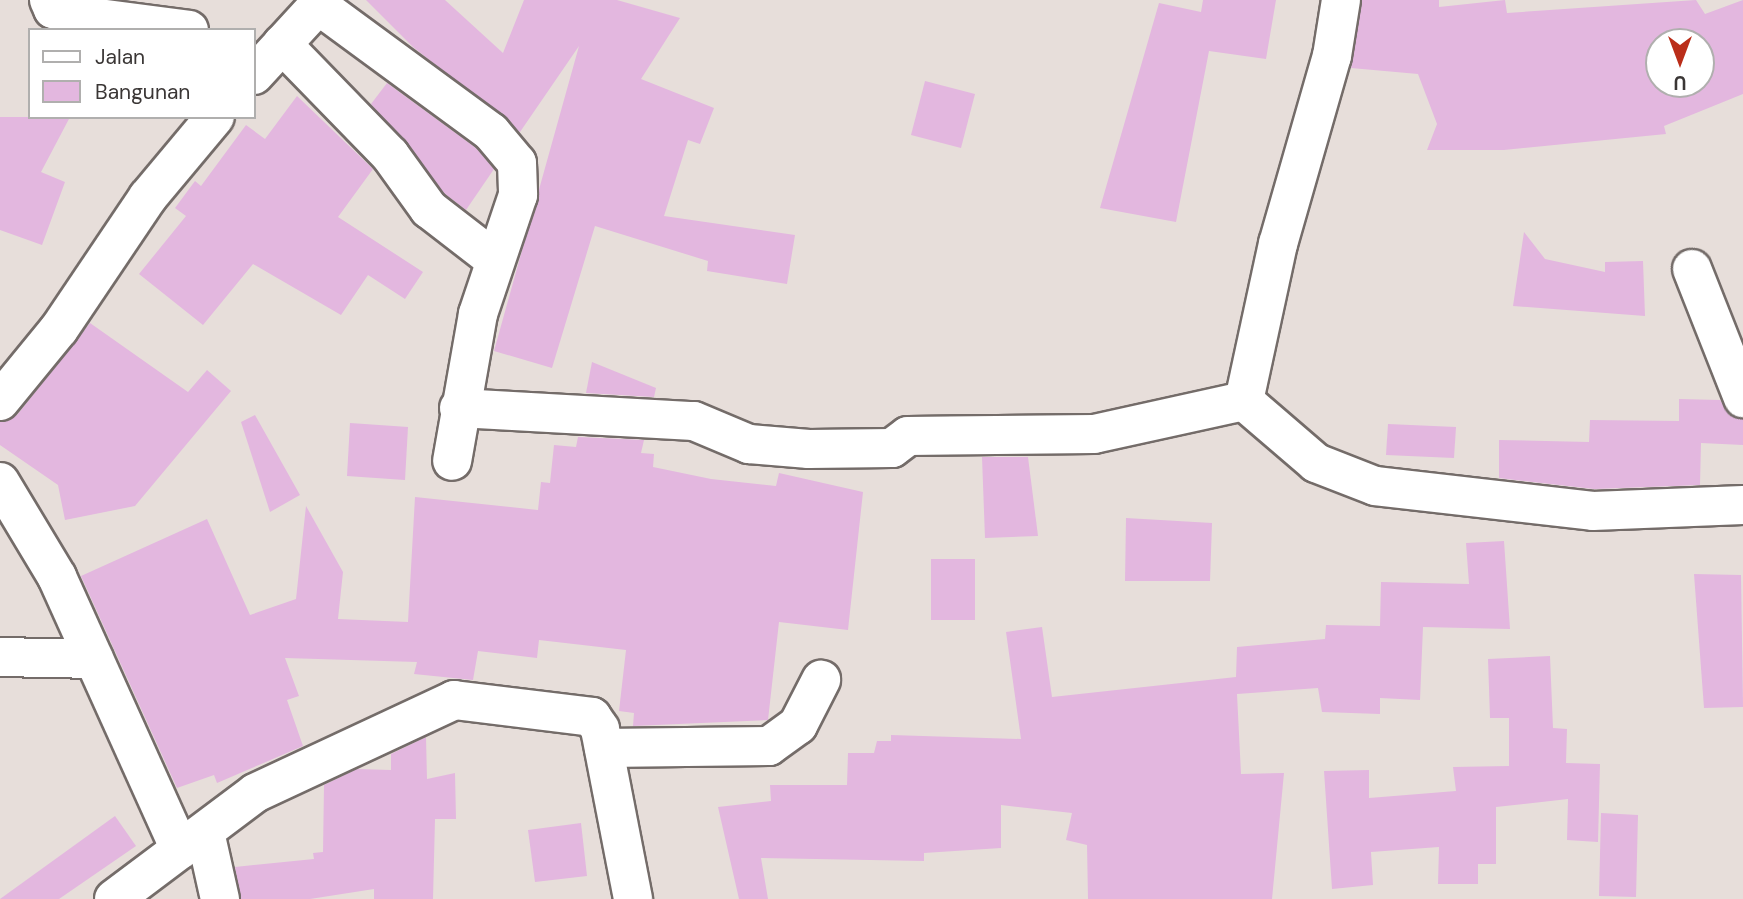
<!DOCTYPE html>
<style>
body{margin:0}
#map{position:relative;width:1743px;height:899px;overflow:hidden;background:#e7deda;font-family:"DM Sans",sans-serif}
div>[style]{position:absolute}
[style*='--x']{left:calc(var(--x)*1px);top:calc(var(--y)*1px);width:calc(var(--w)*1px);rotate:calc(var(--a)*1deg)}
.building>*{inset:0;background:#e3b7df}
.roads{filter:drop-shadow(2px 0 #746c69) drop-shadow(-2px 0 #746c69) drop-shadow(0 2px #746c69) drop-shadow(0 -2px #746c69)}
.minor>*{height:38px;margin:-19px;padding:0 19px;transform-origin:19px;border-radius:19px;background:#fff}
.major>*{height:38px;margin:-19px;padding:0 19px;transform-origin:19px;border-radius:19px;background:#fff}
span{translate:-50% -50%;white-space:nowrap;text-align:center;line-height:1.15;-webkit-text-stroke:5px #fff;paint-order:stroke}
.legend{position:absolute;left:28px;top:28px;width:228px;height:91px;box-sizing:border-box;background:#fff;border:2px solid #b0afae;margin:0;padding:9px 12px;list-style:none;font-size:21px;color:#3a3635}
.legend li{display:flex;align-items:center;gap:14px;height:35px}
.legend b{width:35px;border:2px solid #b0afae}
.north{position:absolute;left:1645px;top:28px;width:70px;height:70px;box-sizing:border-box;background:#fff;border:2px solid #b0afae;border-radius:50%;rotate:180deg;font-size:19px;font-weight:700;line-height:28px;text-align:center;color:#3a3635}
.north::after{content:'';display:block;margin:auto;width:24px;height:32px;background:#ba2d19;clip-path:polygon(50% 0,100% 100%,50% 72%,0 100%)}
</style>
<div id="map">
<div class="building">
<div style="clip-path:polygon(366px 0,445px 0,503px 53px,524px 0,617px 0,680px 18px,641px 79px,714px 108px,700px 144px,688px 140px,664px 216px,795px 235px,787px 284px,707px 271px,708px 261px,595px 226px,552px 368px,494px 351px,579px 46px,520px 132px,413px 47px)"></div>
<div style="clip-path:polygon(1203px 0,1276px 0,1266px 59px,1209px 51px,1176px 222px,1100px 208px,1159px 3px,1201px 12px)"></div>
<div style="clip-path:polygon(evenodd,1362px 0,1439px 0,1439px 7px,1505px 0,1507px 13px,1696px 0,1705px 14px,1743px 0,1743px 94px,1664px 126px,1666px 134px,1504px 150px,1427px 150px,1437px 124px,1418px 74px,1351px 68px,1362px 0,1659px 42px,1701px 42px,1701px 84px,1659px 84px,1659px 42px)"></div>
<div style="clip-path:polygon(925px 81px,975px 94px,961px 148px,911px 135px)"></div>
<div style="clip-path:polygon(387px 83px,476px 148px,494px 169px,466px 210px,445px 194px,371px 104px)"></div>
<div style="clip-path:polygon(297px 96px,373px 169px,338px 217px,423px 272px,405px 299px,368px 275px,341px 315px,253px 264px,203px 325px,139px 274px,186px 216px,175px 208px,195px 181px,201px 186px,246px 125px,265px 139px)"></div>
<div style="clip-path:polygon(0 117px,70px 117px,41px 172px,65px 182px,42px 245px,0 230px)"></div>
<div style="clip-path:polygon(1524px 232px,1545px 259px,1605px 272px,1605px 262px,1643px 261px,1645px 316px,1513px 306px)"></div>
<div style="clip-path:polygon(90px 323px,188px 392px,207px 370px,231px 391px,135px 506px,65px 520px,58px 485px,0 445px,0 422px,17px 415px)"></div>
<div style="clip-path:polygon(592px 362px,656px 388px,654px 397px,586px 393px)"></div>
<div style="clip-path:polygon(1679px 399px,1720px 400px,1729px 415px,1743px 419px,1743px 445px,1701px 443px,1700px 485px,1594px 489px,1499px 478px,1499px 440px,1589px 442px,1590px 420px,1679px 421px)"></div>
<div style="clip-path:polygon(255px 415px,300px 495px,270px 512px,241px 422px)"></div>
<div style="clip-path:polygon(350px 423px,408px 427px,405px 480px,347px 476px)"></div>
<div style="clip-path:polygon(1388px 424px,1456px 427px,1454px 458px,1386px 455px)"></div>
<div style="clip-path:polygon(578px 437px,644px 440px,641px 453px,654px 454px,653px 467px,711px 479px,776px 486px,779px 473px,863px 492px,848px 630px,779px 622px,768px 720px,633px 726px,634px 713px,619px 711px,626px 650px,539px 640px,537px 658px,478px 651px,473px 680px,414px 674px,417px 662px,285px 658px,299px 696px,287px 700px,303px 746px,217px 783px,214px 775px,177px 788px,81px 576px,207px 519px,250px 615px,296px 599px,306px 506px,343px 572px,338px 619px,408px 622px,415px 497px,538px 510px,541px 482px,550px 483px,554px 445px,576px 447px)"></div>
<div style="clip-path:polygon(982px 457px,1028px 457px,1038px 536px,985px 538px)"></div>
<div style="clip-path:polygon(1126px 518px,1212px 523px,1210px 581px,1125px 581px)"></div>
<div style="clip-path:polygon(1504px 541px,1510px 629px,1423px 627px,1420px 700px,1380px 698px,1380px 714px,1322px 712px,1318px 688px,1237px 694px,1241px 774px,1284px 773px,1272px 899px,1088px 899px,1087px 845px,1066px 840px,1072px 813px,1001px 805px,1001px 848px,924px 853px,924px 861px,761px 858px,768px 899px,739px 899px,718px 807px,771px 801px,770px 785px,847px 785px,848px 753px,874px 753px,877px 741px,891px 741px,891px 735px,1021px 739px,1006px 632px,1042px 627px,1052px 697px,1236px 677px,1237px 647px,1325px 639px,1326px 625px,1380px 626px,1381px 582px,1469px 584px,1466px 543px)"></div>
<div style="clip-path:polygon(931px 559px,975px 559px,975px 620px,931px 620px)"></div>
<div style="clip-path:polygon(1694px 574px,1741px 575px,1743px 707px,1704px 708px)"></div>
<div style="clip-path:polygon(1550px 656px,1553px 728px,1567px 729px,1566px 763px,1600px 764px,1598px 842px,1567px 840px,1568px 799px,1496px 807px,1496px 864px,1478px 864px,1478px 884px,1438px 884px,1439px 847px,1371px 852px,1373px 885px,1332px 889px,1324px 771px,1369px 770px,1369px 798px,1456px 791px,1453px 767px,1509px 766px,1509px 718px,1490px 718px,1488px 659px)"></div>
<div style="clip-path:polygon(426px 737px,427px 779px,455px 773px,456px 819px,435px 819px,433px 899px,374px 899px,374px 889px,310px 899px,241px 899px,235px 867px,314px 859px,313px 853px,323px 852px,324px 785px,357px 769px,391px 770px,391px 754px)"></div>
<div style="clip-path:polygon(1601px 813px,1638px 815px,1636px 897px,1599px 896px)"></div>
<div style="clip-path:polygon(115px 816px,136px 846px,59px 899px,0 899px)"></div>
<div style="clip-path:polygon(581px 823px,587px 876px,535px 882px,528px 830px)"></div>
</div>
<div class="roads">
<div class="minor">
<div style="--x:49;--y:0;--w:10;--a:66"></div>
<div style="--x:53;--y:9;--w:16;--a:18"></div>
<div style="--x:68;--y:14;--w:122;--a:7.5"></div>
<div style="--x:318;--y:5;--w:215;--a:36.3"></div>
<div style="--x:491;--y:132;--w:40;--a:50"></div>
<div style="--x:517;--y:163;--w:32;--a:88"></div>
<div style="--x:518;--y:195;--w:126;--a:108.6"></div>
<div style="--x:478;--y:314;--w:149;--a:100"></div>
<div style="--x:282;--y:44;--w:155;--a:45.8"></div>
<div style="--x:390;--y:155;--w:67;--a:54.2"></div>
<div style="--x:429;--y:209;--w:83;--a:37.7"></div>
<div style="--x:1692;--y:269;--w:139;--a:68.4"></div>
<div style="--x:1244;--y:401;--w:95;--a:40.7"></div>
<div style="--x:1316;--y:463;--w:63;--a:21.3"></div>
<div style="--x:1375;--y:486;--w:219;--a:6.5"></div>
<div style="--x:1593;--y:511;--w:150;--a:-2.3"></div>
<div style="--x:459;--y:408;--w:235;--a:3.2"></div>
<div style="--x:694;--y:421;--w:60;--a:22.7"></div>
<div style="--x:749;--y:444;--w:60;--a:4.8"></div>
<div style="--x:809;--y:449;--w:83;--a:-0.7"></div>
<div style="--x:892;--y:448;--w:20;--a:-37"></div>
<div style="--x:908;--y:436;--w:186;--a:-0.6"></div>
<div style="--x:1094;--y:434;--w:154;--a:-12.4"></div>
<div style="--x:1244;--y:401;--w:161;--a:-77.8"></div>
<div style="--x:1278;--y:244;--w:196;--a:-74"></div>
<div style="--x:1332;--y:56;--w:57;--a:-80.9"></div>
<div style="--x:0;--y:482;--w:111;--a:59"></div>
<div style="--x:57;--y:577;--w:299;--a:65.7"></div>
<div style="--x:0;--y:657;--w:94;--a:1.2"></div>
<div style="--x:604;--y:748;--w:165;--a:-0.7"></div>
<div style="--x:769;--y:746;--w:36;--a:-36"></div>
<div style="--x:798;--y:725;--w:51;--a:-62.9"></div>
<div style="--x:205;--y:832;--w:69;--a:77.4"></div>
<div style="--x:114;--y:899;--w:176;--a:-36.9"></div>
<div style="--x:255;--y:793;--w:220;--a:-25"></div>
<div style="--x:454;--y:700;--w:139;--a:7"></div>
<div style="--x:592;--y:717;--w:14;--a:56"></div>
<div style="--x:600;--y:729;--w:173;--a:79"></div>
</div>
<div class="major">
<div style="--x:254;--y:75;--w:102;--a:-47.4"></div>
<div style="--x:0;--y:401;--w:93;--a:-50.7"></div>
<div style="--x:59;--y:329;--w:159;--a:-56"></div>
<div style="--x:148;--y:197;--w:104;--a:-50.1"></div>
</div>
</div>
<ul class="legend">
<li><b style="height:9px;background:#fff"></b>Jalan</li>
<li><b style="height:19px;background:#e3b7df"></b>Bangunan</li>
</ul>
<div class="north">U</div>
</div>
